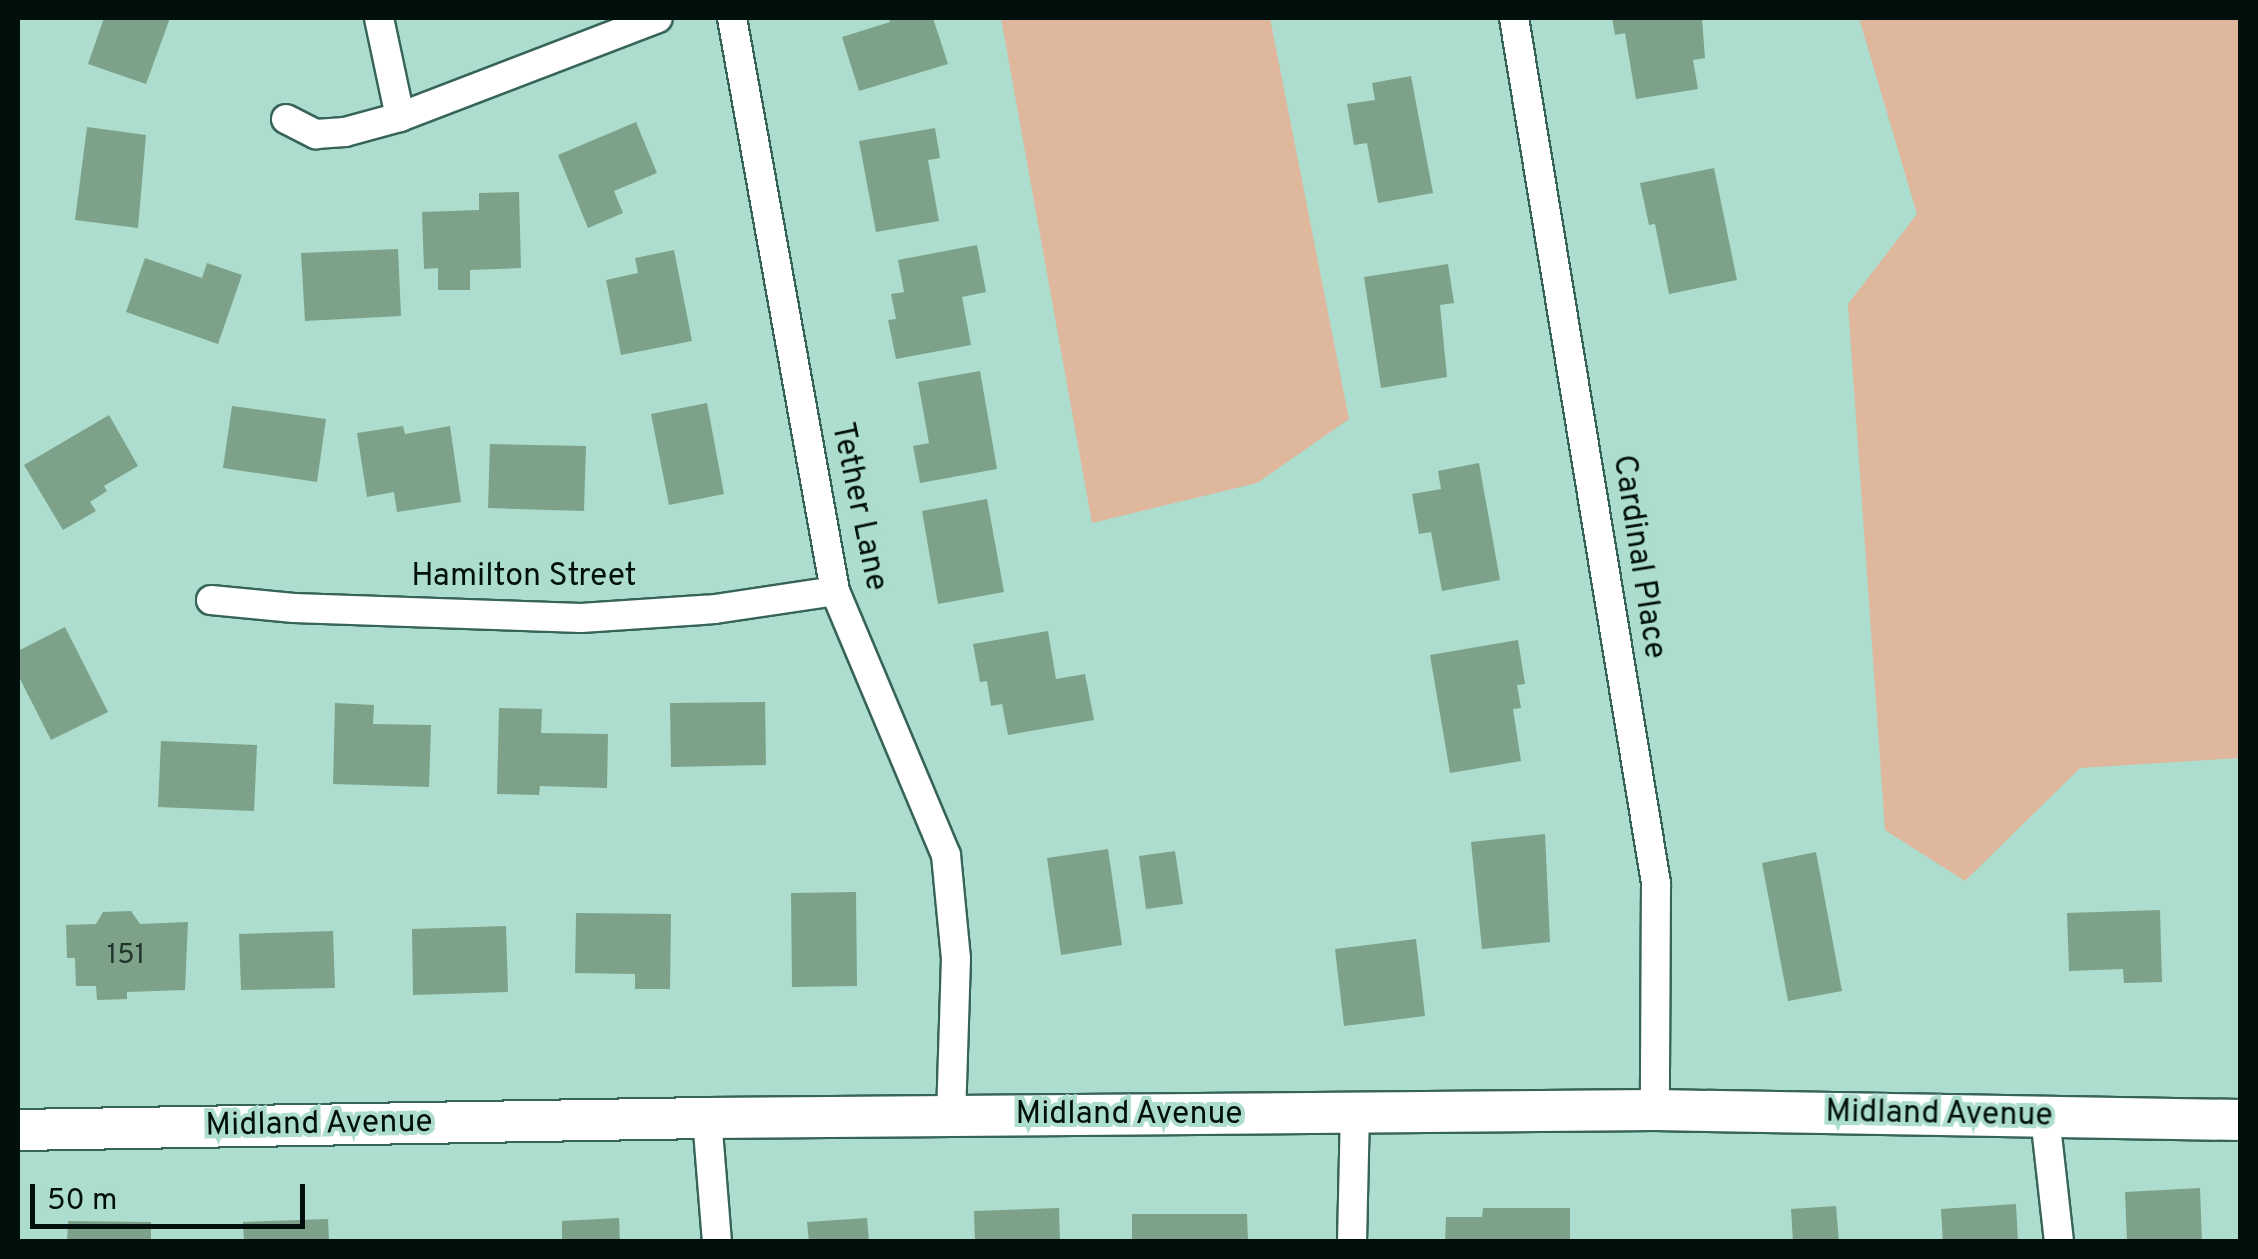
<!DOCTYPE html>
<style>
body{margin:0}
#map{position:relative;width:2258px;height:1259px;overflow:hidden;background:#acddce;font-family:Overpass,sans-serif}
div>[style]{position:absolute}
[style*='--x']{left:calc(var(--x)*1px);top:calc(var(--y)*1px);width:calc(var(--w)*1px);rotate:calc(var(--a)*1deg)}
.green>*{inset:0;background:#dfb79c}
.building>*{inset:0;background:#7da289}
.roads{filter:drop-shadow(2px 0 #376459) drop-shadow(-2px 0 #376459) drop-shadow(0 2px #376459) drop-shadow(0 -2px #376459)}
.street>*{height:28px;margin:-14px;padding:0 14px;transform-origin:14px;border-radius:14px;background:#fff}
.secondary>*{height:40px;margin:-20px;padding:0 20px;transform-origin:20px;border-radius:20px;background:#fff}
span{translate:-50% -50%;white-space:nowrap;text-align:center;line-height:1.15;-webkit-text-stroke:8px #acddce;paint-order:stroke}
.number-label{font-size:28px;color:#20342b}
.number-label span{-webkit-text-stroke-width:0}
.street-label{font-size:32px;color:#01100c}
.frame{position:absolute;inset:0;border:20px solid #01100c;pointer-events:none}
.scale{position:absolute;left:30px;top:1184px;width:275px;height:45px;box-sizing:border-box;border:5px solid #01100c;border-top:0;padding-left:12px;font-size:30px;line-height:35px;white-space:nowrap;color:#01100c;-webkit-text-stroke:8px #acddce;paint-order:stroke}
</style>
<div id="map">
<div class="green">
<div style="clip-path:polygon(1001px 18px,1270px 18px,1349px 419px,1257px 483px,1092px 523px)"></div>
<div style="clip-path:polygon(1859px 18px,2240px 18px,2240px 758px,2080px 768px,1965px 881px,1885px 830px,1848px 304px,1917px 214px)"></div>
</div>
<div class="building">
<div style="clip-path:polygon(104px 18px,170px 18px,146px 84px,88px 64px)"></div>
<div style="clip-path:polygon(889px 18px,933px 18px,948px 64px,859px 91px,842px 37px,890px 22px)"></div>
<div style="clip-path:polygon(1612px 18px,1702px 18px,1705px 58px,1693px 60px,1698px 89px,1636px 99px,1625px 33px,1615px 35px)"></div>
<div style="clip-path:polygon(1411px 76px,1433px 193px,1378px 203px,1367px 143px,1354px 145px,1347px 104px,1375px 100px,1372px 83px)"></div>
<div style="clip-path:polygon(636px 122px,657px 173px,614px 191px,623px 213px,588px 228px,558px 155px)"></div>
<div style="clip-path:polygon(87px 127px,146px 135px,138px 228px,75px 220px)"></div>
<div style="clip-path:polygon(935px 128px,940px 158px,928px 160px,939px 221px,876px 232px,859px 141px)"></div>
<div style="clip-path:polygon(1714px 168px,1737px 280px,1669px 294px,1655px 224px,1649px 225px,1640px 183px)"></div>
<div style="clip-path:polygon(519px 192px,521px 268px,470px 270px,470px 290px,438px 290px,438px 268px,424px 269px,422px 212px,479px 210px,479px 193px)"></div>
<div style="clip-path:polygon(977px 245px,986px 292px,962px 297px,971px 345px,896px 359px,888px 320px,896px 319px,891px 294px,904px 292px,898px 260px)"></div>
<div style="clip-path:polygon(398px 249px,401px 316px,305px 321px,301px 253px)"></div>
<div style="clip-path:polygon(674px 250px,692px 341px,621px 355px,606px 280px,638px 273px,635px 258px)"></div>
<div style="clip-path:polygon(145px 258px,202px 278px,207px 263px,242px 275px,218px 344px,126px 312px)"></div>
<div style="clip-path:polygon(1448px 264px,1454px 303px,1440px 305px,1447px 377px,1381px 388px,1364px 277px)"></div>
<div style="clip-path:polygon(980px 371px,997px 469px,920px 483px,913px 446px,929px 443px,918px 382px)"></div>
<div style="clip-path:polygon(707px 403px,724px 494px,669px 505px,651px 414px)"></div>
<div style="clip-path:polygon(232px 406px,326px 419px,317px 482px,223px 468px)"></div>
<div style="clip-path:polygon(109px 415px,138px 466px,104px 486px,107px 491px,90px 502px,96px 511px,63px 530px,24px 465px)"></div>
<div style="clip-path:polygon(403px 426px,405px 434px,450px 426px,461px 502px,397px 512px,394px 492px,367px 497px,357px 433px)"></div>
<div style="clip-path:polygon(490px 444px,586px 446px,584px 511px,488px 508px)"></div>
<div style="clip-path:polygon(1479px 463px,1500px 580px,1442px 591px,1431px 532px,1419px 534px,1412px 494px,1441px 489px,1438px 471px)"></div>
<div style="clip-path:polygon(987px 499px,1004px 592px,938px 604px,922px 511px)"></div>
<div style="clip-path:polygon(65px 627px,108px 712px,51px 740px,18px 675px,18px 651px)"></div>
<div style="clip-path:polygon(1048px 631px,1056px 679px,1085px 674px,1094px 720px,1008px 735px,1002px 704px,991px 706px,987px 681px,980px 682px,973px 644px)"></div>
<div style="clip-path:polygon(1518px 640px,1525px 684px,1517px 685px,1521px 708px,1513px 709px,1521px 761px,1450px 773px,1430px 655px)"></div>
<div style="clip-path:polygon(765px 702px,766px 765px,671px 767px,670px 703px)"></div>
<div style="clip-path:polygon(335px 703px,374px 705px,373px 724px,431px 725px,429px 787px,333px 784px)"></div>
<div style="clip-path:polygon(499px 708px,542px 709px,541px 733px,608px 734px,607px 788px,540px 786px,539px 795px,497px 794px)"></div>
<div style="clip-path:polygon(161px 741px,257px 745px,254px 811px,158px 807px)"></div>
<div style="clip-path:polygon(1545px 834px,1550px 942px,1482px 949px,1471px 842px)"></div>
<div style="clip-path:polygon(1108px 849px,1122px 945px,1061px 955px,1047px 858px)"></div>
<div style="clip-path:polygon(1175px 851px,1183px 904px,1146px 909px,1139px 856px)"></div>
<div style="clip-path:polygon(1816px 852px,1842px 991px,1788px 1001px,1762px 863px)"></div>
<div style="clip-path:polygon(856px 892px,857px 986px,792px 987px,791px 893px)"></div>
<div style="clip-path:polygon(2160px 910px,2162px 982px,2124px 983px,2123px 969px,2069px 971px,2067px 913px)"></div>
<div style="clip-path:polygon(131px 911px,140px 924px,188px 922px,185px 990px,127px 992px,127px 999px,97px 1000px,96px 986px,76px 986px,75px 958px,67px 958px,66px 925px,96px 924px,103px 912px)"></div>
<div style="clip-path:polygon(576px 913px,671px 914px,670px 989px,635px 989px,635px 974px,575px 973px)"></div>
<div style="clip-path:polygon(506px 926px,508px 992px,413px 995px,412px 929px)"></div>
<div style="clip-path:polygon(333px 931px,335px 988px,241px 990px,239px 934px)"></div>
<div style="clip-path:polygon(1416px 939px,1425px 1016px,1344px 1026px,1335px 949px)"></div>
<div style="clip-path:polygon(2200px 1188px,2202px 1242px,2127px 1242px,2125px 1192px)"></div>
<div style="clip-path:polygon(2016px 1204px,2018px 1242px,1943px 1242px,1941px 1209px)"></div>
<div style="clip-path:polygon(1836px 1206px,1839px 1242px,1793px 1242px,1791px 1209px)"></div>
<div style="clip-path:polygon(1059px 1208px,1060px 1242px,975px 1242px,974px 1211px)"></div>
<div style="clip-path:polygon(1483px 1208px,1570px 1208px,1570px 1242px,1445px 1242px,1446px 1217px,1482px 1217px)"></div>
<div style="clip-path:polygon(1132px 1214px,1247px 1214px,1248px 1242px,1132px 1242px)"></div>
<div style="clip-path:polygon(619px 1218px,620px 1242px,562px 1242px,562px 1221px)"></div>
<div style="clip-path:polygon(867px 1218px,869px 1242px,809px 1242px,807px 1222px)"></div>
<div style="clip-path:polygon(328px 1219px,329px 1242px,244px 1242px,243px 1222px)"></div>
<div style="clip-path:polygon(68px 1221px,151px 1222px,151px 1242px,67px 1242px)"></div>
</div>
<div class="roads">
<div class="street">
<div style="--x:379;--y:18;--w:101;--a:78"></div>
<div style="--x:732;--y:18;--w:582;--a:79.81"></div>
<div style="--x:835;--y:591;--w:286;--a:67.2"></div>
<div style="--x:946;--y:855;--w:103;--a:84.5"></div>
<div style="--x:956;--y:958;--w:158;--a:91.8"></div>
<div style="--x:1514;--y:18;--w:877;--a:80.68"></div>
<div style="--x:1656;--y:883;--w:227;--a:90.3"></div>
<div style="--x:286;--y:119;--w:34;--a:27"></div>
<div style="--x:316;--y:134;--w:29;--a:-4"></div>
<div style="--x:345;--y:132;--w:57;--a:-15.3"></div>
<div style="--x:400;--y:117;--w:276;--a:-21"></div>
<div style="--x:211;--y:600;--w:83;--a:5.5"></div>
<div style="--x:294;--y:608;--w:287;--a:2"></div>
<div style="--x:581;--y:618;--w:134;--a:-3.8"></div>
<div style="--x:715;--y:609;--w:121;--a:-8.5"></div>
<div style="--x:2045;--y:1117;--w:126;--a:83.6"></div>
<div style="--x:707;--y:1118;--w:124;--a:85.4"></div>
<div style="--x:1352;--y:1242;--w:129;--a:-88.7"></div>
</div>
<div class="secondary">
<div style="--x:18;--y:1130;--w:689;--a:-1"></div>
<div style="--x:707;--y:1118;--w:948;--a:-0.48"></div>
<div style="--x:1655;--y:1110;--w:585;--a:0.98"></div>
</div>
</div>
<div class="number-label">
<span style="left:126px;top:956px">151</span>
</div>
<div class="street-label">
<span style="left:858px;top:507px;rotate:78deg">Tether Lane</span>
<span style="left:1638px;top:557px;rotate:81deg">Cardinal Place</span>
<span style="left:524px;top:577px">Hamilton Street</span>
<span style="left:1129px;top:1115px">Midland Avenue</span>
<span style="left:1939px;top:1115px;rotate:1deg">Midland Avenue</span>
<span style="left:319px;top:1125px;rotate:-1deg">Midland Avenue</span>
</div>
<div class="frame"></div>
<div class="scale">50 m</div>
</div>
